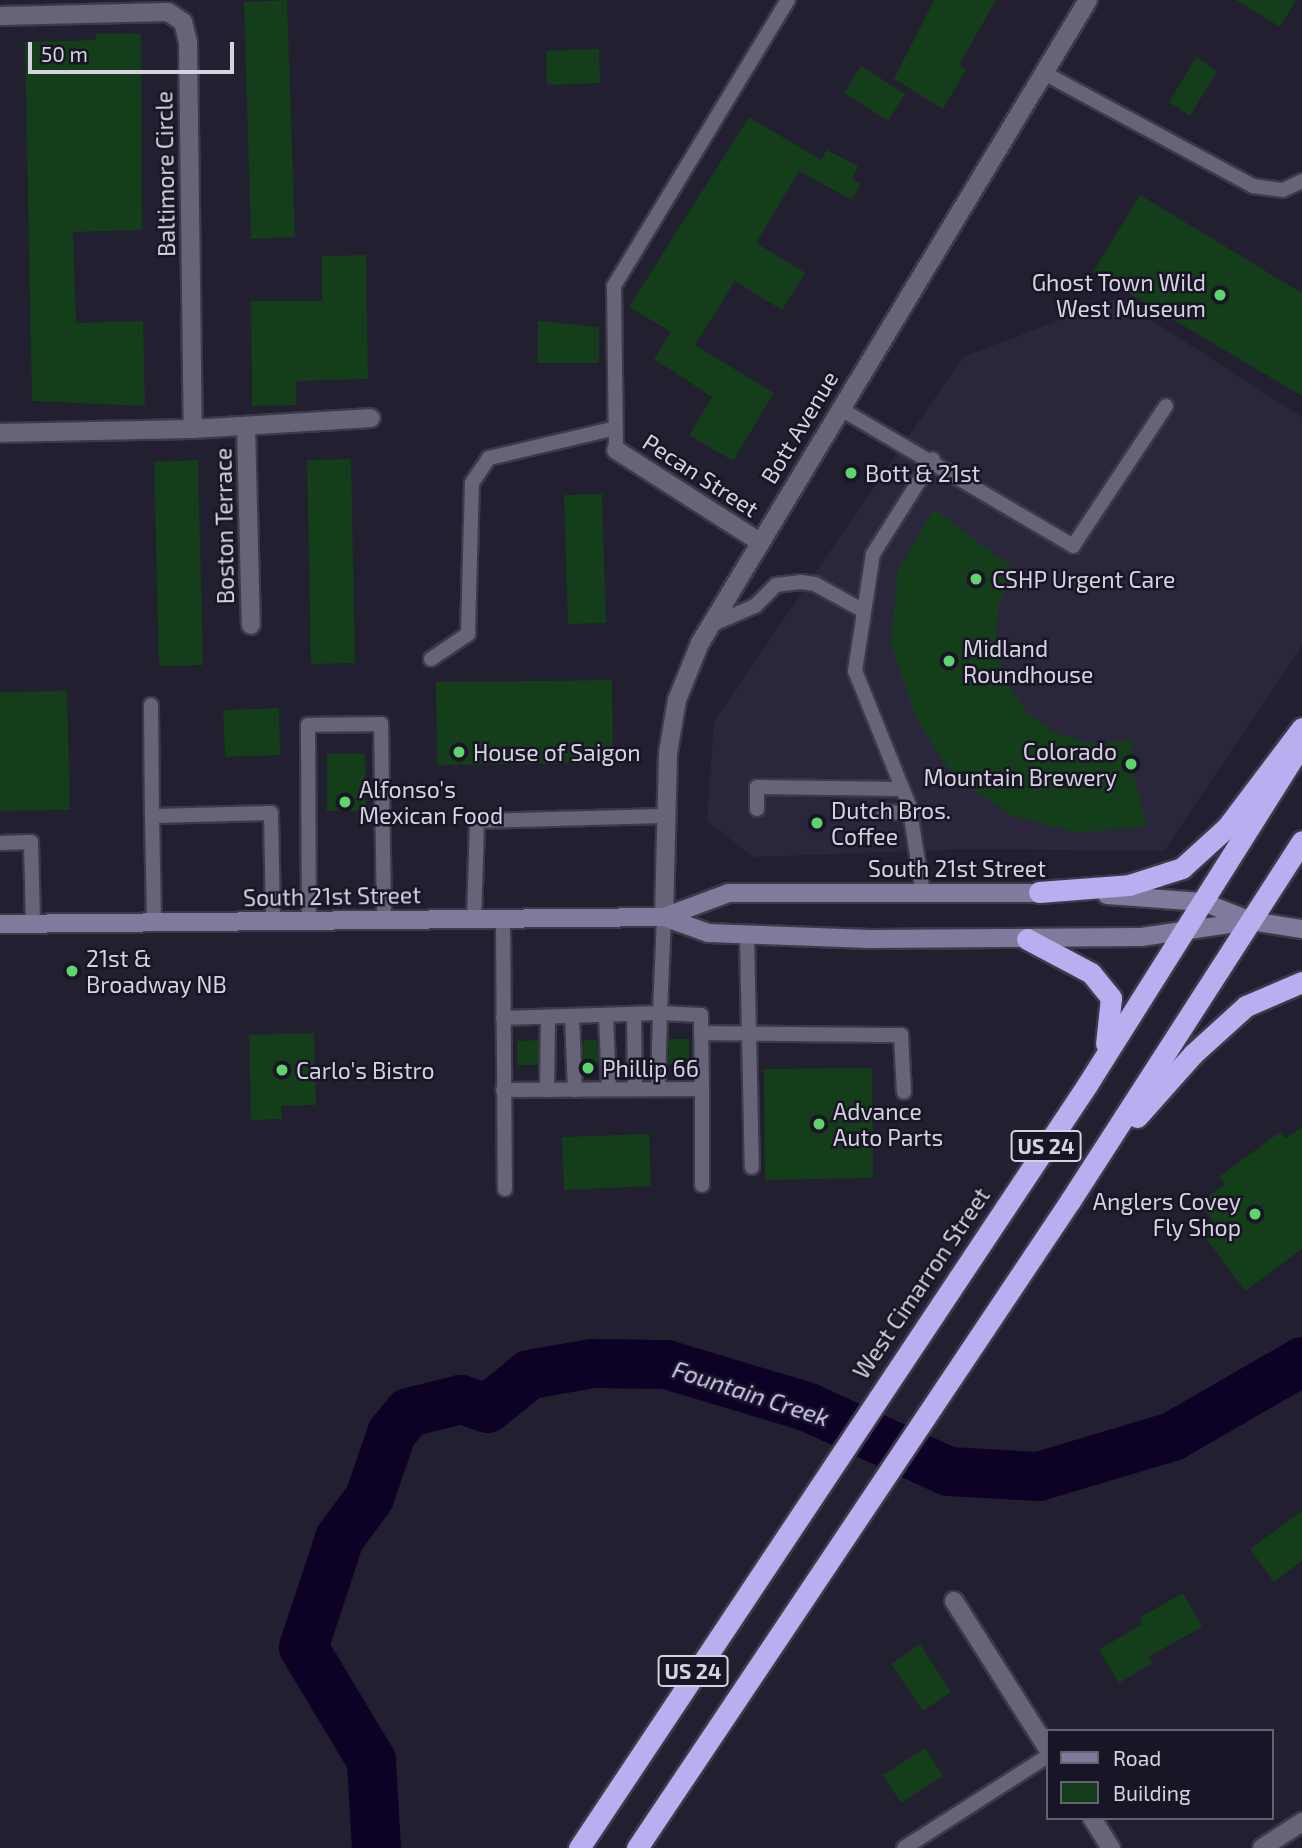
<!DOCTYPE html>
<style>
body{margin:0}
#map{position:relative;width:1302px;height:1848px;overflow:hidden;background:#221f30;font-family:"Exo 2",sans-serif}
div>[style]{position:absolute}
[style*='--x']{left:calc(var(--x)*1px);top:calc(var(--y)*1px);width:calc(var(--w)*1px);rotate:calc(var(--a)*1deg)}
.built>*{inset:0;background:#2a273d}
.river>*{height:49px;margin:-24.5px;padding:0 24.5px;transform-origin:24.5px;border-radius:24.5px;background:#0d0126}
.building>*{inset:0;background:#143d19}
.roads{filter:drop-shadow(2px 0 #3c3948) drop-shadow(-2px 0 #3c3948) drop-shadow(0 2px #3c3948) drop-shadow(0 -2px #3c3948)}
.lane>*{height:14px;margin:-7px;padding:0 7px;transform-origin:7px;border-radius:7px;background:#676479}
.street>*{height:18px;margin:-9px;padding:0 9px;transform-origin:9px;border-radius:9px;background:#676479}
.secondary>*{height:18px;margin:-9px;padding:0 9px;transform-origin:9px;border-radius:9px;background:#807a9c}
.highway>*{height:21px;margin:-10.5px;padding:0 10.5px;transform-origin:10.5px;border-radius:10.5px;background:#b9aeef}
.dots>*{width:19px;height:19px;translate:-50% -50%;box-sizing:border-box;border:4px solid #191526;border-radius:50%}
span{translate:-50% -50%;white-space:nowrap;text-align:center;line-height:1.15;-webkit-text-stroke:5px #191526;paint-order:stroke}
.shield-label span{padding:2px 5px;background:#191526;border:2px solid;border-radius:5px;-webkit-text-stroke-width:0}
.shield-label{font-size:21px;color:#d4d3df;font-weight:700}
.street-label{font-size:23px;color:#d4d3df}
.poi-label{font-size:23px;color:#d4d3df}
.right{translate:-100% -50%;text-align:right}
.left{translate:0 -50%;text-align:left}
.water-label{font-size:24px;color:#d2caf8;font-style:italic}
.legend{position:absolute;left:1046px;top:1729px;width:228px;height:91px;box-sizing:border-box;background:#191526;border:2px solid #646170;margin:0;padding:9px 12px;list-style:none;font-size:21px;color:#d4d3df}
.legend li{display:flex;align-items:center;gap:14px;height:35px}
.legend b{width:35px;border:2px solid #646170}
.scale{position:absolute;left:28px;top:42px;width:206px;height:32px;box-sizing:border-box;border:4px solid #d4d3df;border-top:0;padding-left:9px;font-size:21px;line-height:24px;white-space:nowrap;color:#d4d3df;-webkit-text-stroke:5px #191526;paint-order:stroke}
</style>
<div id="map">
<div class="built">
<div style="clip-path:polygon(1117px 298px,1302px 417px,1302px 646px,1164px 851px,967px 849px,753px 857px,707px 821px,714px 721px,963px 357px)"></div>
</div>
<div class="river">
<div style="--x:376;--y:1848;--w:88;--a:-93.3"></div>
<div style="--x:371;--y:1760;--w:132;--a:-121"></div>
<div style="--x:303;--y:1647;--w:115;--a:-71.7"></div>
<div style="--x:339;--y:1538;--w:51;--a:-53.8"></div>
<div style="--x:369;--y:1497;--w:68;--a:-71"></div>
<div style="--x:391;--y:1433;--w:27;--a:-51"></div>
<div style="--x:408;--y:1412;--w:54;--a:-14"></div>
<div style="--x:460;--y:1399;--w:28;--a:18"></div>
<div style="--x:487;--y:1408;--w:54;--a:-39"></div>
<div style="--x:529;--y:1374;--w:64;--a:-9.9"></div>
<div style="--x:592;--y:1363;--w:74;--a:0.8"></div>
<div style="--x:666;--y:1364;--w:146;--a:16.7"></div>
<div style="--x:806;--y:1406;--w:156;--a:24.6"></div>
<div style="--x:948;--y:1471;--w:90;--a:3.2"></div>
<div style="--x:1038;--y:1476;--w:140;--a:-16.6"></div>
<div style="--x:1172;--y:1436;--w:150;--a:-30"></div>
</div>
<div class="building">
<div style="clip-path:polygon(287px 0,295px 237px,251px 239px,244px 2px)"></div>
<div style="clip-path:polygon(934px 0,996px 0,959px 65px,966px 70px,943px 109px,894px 79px)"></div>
<div style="clip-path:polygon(1236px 0,1296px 0,1280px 27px)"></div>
<div style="clip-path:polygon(96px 34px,141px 34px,142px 230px,73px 232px,76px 323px,143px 321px,145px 406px,32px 401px,25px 42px,96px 40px)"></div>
<div style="clip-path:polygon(599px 49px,600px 83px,547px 85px,546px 51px)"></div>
<div style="clip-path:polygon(1196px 57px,1217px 71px,1190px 116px,1169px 102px)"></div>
<div style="clip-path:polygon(861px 66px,905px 94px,888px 121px,844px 93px)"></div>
<div style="clip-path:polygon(749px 117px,821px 160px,827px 150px,858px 166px,852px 179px,861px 184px,852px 200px,799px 171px,756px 243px,805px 273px,782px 310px,735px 281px,695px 345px,774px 393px,733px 461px,689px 435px,712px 397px,654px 359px,671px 332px,629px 307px)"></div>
<div style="clip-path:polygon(1140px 195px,1302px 293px,1302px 396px,1093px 272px)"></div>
<div style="clip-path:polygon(366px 255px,368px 379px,296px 381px,296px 405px,252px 406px,251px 301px,322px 301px,322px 256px)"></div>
<div style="clip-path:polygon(538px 321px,599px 327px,599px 363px,537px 363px)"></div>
<div style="clip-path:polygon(351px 459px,355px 663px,311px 664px,307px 460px)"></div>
<div style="clip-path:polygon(198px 460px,203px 665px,159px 666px,154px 462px)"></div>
<div style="clip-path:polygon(602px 494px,606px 623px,568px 624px,564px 495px)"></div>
<div style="clip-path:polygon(934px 509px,1016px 570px,999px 603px,996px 641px,1004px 678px,1025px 711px,1056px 733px,1093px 744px,1133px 740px,1131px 764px,1147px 826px,1078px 833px,1013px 816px,956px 778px,940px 757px,916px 717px,891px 644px,898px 570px)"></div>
<div style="clip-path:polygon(612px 680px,613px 763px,437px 765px,436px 682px)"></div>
<div style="clip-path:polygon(67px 691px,70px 810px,0 811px,0 692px)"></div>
<div style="clip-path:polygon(279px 708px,280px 755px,225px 757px,223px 710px)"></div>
<div style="clip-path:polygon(327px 754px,365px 754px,366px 811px,327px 811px)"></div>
<div style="clip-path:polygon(314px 1033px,316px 1105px,281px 1106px,282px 1119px,251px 1120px,249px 1035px)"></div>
<div style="clip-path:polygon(669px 1039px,689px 1039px,689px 1064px,668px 1064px)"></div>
<div style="clip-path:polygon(538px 1040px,538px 1065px,517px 1065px,517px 1041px)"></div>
<div style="clip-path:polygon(583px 1040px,597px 1040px,598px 1065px,584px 1065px)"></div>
<div style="clip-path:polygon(872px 1068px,873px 1178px,765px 1180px,764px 1069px)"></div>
<div style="clip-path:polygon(1302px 1127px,1302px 1249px,1245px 1291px,1203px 1234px,1216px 1225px,1200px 1203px,1225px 1184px,1219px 1177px,1280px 1132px,1285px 1139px)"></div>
<div style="clip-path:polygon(649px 1134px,651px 1186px,564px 1190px,562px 1137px)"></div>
<div style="clip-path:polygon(1302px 1511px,1302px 1561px,1274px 1582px,1250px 1549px)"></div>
<div style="clip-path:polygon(1183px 1593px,1202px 1627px,1148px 1657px,1152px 1663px,1119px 1683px,1099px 1650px,1142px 1624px,1139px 1618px)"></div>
<div style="clip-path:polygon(920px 1644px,951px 1692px,923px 1711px,891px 1664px)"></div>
<div style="clip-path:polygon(925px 1748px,943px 1776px,901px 1803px,883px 1775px)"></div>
</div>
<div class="roads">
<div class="lane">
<div style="--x:1044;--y:73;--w:238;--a:28.4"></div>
<div style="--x:1253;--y:186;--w:30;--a:8"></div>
<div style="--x:1283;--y:190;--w:21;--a:-25"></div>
<div style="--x:839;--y:408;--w:272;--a:30.5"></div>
<div style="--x:1073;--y:546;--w:168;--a:-56.4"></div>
<div style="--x:616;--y:450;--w:164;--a:-90.7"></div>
<div style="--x:614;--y:286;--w:335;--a:-58.7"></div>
<div style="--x:711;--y:625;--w:48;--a:-23.4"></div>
<div style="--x:755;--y:606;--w:30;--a:-45"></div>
<div style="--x:776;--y:585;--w:25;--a:-7"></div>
<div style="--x:801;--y:582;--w:14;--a:8"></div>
<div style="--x:815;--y:584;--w:56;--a:28.9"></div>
<div style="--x:431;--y:659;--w:45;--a:-34"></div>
<div style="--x:468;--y:634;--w:151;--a:-88.5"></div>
<div style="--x:472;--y:483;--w:30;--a:-56"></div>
<div style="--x:489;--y:458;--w:130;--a:-13.3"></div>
<div style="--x:151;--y:705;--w:111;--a:89.5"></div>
<div style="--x:152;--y:816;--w:119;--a:-1.4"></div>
<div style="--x:271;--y:813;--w:108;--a:88.9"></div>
<div style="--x:757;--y:809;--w:22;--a:-90"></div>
<div style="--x:757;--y:787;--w:145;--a:0.8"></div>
<div style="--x:884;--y:812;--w:26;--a:2"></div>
<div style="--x:152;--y:816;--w:106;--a:88.9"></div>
<div style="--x:0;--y:843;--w:31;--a:-2"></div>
<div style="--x:31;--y:842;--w:82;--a:88.6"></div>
<div style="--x:923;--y:893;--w:89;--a:-99"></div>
<div style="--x:909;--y:805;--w:144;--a:-111.9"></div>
<div style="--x:855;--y:671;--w:118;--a:-81.3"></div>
<div style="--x:873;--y:554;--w:112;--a:-57.7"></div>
<div style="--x:474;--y:919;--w:98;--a:-88.2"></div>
<div style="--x:477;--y:821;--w:189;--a:-1.5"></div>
<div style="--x:503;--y:919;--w:270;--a:89.6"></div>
<div style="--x:309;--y:921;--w:196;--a:-90.3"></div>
<div style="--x:308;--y:725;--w:73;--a:-0.8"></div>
<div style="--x:381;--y:724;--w:196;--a:89.1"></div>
<div style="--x:747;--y:937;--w:230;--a:88.8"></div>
<div style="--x:634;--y:1014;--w:75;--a:89.2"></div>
<div style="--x:606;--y:1015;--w:74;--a:87.7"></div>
<div style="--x:572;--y:1016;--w:74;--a:87.7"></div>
<div style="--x:503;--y:1018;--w:157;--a:-1.8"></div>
<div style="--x:660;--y:1013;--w:76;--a:91.5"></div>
<div style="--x:701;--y:1033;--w:200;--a:0.6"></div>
<div style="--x:901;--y:1035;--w:57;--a:87"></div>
<div style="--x:702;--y:1089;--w:96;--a:90"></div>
<div style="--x:503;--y:1090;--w:199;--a:-0.3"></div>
<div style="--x:702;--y:1089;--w:74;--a:-90.8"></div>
<div style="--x:701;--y:1015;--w:41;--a:-177.2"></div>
<div style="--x:660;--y:1013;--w:96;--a:-87.6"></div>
<div style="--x:547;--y:1090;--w:73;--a:-89.2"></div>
<div style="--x:904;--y:1848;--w:171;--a:-32.6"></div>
</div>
<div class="street">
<div style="--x:0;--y:16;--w:168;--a:-1.4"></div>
<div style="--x:168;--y:12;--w:18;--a:34"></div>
<div style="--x:183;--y:22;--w:21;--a:76"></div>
<div style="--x:188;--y:42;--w:387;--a:89.3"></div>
<div style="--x:193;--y:429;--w:193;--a:178.8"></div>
<div style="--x:246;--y:426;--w:199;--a:88.6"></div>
<div style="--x:193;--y:429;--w:178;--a:-3.5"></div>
<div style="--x:616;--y:450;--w:171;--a:32.6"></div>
<div style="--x:664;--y:917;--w:164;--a:-88.6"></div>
<div style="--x:668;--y:753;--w:54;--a:-80.4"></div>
<div style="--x:677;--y:700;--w:61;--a:-68"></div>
<div style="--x:700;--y:643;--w:751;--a:-58.89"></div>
<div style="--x:954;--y:1601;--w:175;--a:57.6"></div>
<div style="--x:1092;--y:1818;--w:36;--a:58"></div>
<div style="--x:1262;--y:1848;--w:48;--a:-33"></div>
</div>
<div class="secondary">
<div style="--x:1107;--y:895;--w:96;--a:4.2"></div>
<div style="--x:1203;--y:902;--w:52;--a:21.6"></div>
<div style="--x:1251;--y:921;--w:52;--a:8.9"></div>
<div style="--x:664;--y:917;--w:47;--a:20"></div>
<div style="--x:708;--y:933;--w:162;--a:2.1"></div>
<div style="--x:870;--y:939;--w:271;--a:-0.4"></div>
<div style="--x:1141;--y:937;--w:111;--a:-8.3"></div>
<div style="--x:0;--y:924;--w:664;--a:-0.6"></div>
<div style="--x:664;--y:917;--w:69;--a:-20.3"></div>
<div style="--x:729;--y:893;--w:322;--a:0"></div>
</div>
<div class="highway">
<div style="--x:1039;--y:892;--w:90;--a:-4.4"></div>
<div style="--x:1129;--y:885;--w:56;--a:-17.8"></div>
<div style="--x:1182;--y:868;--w:61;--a:-42.3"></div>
<div style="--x:1227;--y:827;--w:124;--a:-52.9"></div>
<div style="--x:1027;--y:939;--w:72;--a:28"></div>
<div style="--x:1091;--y:973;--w:32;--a:51"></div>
<div style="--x:1111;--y:998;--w:46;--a:96.2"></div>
<div style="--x:1137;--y:1117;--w:84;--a:-48.4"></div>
<div style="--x:1193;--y:1054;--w:72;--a:-42.2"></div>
<div style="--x:1246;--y:1006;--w:61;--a:-23.2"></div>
<div style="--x:579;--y:1848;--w:917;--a:-56.34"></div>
<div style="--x:1087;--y:1085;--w:403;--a:-57.8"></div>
<div style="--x:637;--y:1848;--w:779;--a:-56.21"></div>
<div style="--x:1070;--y:1201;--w:428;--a:-57.2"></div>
</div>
</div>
<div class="dots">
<div style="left:1220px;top:295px;background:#5ed56c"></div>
<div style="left:851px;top:473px;background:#5ed56c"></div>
<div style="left:976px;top:579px;background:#5ed56c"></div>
<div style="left:949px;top:661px;background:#5ed56c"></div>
<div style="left:459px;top:752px;background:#5ed56c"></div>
<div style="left:1131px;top:764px;background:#5ed56c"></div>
<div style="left:345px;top:802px;background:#5ed56c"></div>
<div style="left:817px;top:823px;background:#5ed56c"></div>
<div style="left:72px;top:971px;background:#5ed56c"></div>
<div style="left:588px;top:1068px;background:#5ed56c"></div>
<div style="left:282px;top:1070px;background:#5ed56c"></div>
<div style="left:819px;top:1124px;background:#5ed56c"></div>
<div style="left:1255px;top:1214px;background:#5ed56c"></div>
</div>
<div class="shield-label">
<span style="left:1046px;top:1146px">US 24</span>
<span style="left:693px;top:1671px">US 24</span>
</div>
<div class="street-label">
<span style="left:165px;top:174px;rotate:-91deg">Baltimore Circle</span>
<span style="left:799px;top:427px;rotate:-59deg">Bott Avenue</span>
<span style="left:701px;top:475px;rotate:33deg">Pecan Street</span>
<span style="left:224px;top:526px;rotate:-91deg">Boston Terrace</span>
<span style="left:957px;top:868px">South 21st Street</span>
<span style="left:332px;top:896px;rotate:-1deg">South 21st Street</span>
<span style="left:921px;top:1283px;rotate:-56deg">West Cimarron Street</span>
</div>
<div class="poi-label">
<span class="right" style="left:1206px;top:295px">Ghost Town Wild<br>West Museum</span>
<span class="left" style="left:865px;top:473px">Bott &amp; 21st</span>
<span class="left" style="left:992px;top:579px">CSHP Urgent Care</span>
<span class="left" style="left:963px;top:661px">Midland<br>Roundhouse</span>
<span class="right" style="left:1117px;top:764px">Colorado<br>Mountain Brewery</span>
<span class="left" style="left:473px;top:752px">House of Saigon</span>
<span class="left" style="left:359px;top:802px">Alfonso's<br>Mexican Food</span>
<span class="left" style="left:831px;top:823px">Dutch Bros.<br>Coffee</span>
<span class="left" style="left:86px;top:971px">21st &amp;<br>Broadway NB</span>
<span class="left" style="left:602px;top:1068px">Phillip 66</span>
<span class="left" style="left:296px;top:1070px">Carlo's Bistro</span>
<span class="left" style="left:833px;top:1124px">Advance<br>Auto Parts</span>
<span class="right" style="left:1241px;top:1214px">Anglers Covey<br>Fly Shop</span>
</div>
<div class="water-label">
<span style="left:751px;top:1393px;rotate:18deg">Fountain Creek</span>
</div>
<ul class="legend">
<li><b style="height:9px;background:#807a9c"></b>Road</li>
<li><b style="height:19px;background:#143d19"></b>Building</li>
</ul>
<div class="scale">50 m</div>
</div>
